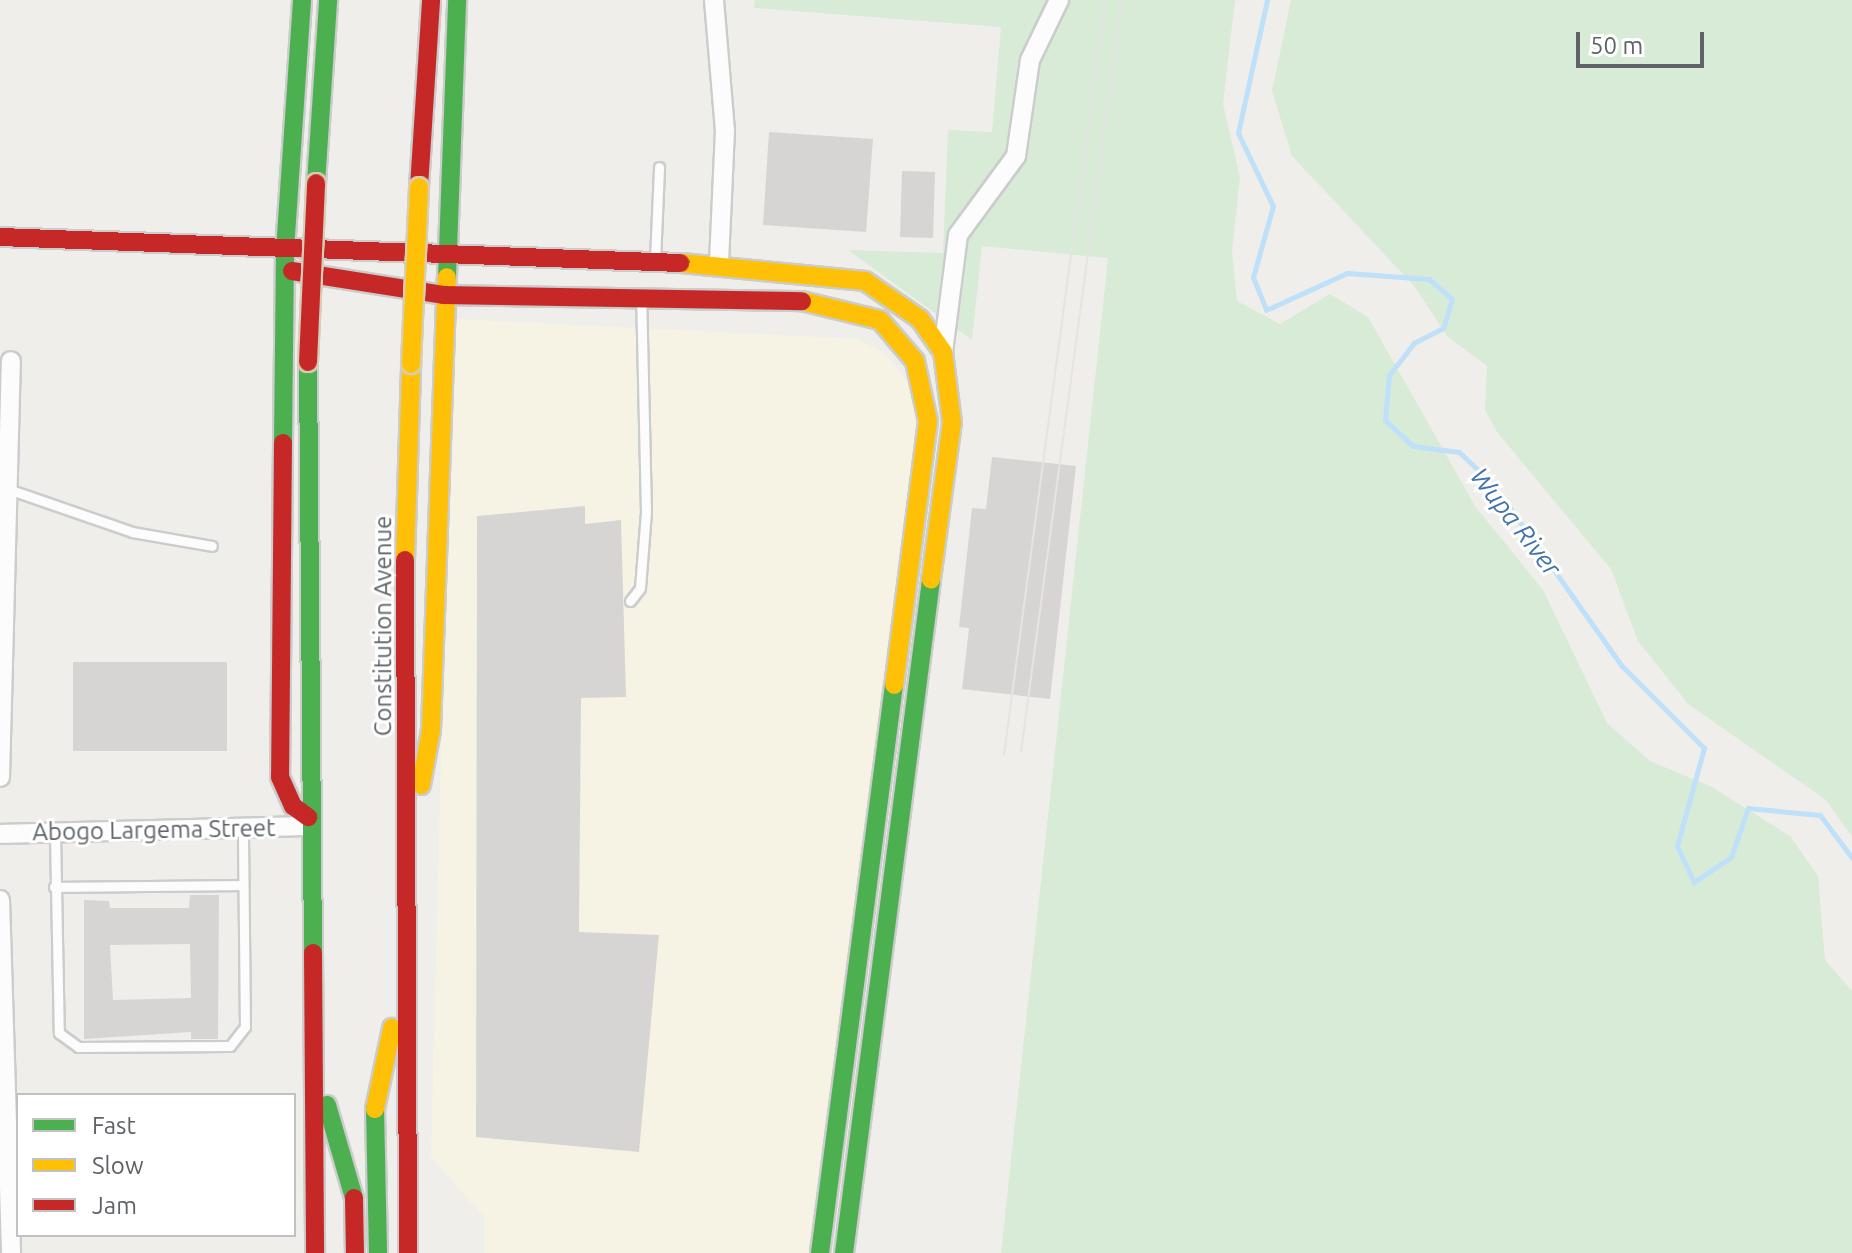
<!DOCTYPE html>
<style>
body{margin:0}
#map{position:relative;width:1852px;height:1253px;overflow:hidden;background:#efeeea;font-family:Ubuntu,sans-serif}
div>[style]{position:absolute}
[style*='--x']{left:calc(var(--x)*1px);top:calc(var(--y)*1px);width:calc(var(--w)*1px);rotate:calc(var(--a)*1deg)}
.commercial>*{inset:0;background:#f7f3e4}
.green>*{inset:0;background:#d8ebd6}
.stream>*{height:5px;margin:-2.5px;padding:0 2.5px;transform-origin:2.5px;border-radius:2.5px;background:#bfe0f9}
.building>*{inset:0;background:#d6d5d3}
.roads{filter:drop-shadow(2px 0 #cbcccc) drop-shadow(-2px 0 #cbcccc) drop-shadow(0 2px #cbcccc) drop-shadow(0 -2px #cbcccc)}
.lane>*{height:9px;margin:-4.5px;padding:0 4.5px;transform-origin:4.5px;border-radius:4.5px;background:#fdfcfc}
.street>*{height:18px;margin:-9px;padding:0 9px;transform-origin:9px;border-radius:9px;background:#fdfcfc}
.fast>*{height:18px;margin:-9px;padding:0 9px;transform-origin:9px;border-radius:9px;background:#4caf50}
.slow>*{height:18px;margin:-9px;padding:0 9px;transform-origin:9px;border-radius:9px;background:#ffc107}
.jam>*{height:18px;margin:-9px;padding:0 9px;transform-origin:9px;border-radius:9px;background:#c62828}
.tram>*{height:2px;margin:-1px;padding:0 1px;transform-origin:1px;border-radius:1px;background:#e4e4e4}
.bridges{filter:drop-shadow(2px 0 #d7ceb8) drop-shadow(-2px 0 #d7ceb8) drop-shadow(0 2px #d7ceb8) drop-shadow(0 -2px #d7ceb8)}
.slow-bridge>*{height:18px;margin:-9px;padding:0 9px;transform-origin:9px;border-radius:9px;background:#ffc107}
.jam-bridge>*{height:18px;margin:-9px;padding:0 9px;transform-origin:9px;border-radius:9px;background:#c62828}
span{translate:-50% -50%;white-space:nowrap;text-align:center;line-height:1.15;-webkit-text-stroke:6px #fff;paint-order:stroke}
.street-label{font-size:24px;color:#5f6368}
.water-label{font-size:26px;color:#4174aa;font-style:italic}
.legend{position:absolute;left:16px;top:1093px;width:280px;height:144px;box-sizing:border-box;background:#fff;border:2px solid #bfc1c3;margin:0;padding:10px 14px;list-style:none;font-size:24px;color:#5f6368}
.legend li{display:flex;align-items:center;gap:16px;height:40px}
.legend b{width:40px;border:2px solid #bfc1c3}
.scale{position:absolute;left:1576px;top:32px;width:128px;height:36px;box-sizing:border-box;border:4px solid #5f6368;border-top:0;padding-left:10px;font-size:24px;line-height:28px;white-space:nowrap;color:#5f6368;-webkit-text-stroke:6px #fff;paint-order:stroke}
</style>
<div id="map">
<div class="commercial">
<div style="clip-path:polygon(452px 319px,858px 339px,885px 354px,911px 385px,918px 421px,808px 1253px,484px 1253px,484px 1217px,431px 1157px)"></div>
</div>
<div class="green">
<div style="clip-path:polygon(755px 0,1235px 0,1223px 104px,1240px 177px,1232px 251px,1237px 301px,1280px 324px,1330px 294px,1368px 317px,1475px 506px,1543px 590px,1607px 723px,1650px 761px,1712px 787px,1790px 836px,1818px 876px,1825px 960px,1852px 991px,1852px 1253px,1001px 1253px,1108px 258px,982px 246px,972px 340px,848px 250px,943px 253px,948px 130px,992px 132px,1001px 27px,754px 8px)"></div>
<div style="clip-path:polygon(1291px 0,1852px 0,1852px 837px,1826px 800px,1688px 704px,1638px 641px,1611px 569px,1497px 432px,1485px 410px,1487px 366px,1447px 336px,1415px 287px,1292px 156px,1272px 91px)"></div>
</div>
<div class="stream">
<div style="--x:1267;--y:0;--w:136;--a:102.3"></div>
<div style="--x:1238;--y:133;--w:81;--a:64.4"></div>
<div style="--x:1273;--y:206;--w:74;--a:105.7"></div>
<div style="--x:1253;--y:277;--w:35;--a:68"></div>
<div style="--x:1266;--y:310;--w:89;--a:-24.6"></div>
<div style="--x:1347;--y:273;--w:82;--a:4.2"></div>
<div style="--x:1429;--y:279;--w:30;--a:41"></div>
<div style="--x:1452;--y:299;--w:30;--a:107"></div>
<div style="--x:1443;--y:328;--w:33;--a:153"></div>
<div style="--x:1414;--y:343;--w:41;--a:128"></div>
<div style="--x:1389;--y:375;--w:45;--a:95.1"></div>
<div style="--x:1385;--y:420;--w:38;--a:43"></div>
<div style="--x:1413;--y:446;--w:46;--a:7.4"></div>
<div style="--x:1459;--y:452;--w:47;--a:43.3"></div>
<div style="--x:1493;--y:484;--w:222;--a:54.7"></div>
<div style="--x:1621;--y:665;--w:117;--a:45"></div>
<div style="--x:1704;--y:748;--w:102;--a:105.4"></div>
<div style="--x:1677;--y:846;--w:40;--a:65"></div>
<div style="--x:1694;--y:882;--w:45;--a:-34"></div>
<div style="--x:1731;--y:857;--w:52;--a:-70.9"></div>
<div style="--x:1748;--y:808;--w:72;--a:5.6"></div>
<div style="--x:1820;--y:815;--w:54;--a:53.3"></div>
</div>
<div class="building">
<div style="clip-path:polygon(769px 132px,873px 139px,866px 232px,763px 225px)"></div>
<div style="clip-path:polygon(902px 171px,935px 172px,933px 238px,900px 237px)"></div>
<div style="clip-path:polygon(992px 457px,1076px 466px,1050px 699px,962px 689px,969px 628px,959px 627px,972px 508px,986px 509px)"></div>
<div style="clip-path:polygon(585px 506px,585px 524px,621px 520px,626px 697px,581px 698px,579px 932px,659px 935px,639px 1152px,476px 1137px,477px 516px)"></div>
<div style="clip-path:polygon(73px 662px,227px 662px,227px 751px,73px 751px)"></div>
<div style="clip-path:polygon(evenodd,190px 895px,219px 895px,218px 1039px,191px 1039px,191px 1032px,84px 1039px,84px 900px,109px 901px,110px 908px,189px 908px,190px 895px,190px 944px,191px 998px,113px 1000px,110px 945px,190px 944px)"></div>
</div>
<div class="roads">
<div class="lane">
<div style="--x:655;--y:260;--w:93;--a:-87.5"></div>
<div style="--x:8;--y:489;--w:131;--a:19.1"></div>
<div style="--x:132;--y:532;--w:81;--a:9.9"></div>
<div style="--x:630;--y:601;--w:16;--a:-52"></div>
<div style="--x:640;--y:588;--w:76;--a:-85.5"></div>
<div style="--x:646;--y:512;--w:213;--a:-91.3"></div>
<div style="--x:55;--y:833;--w:200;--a:88.9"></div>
<div style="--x:59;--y:1033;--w:24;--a:36"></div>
<div style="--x:78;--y:1047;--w:152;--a:-0.4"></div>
<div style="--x:230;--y:1046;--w:24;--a:-52"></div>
<div style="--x:245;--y:1027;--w:199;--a:-90.6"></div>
<div style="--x:54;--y:887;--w:188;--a:-0.6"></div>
</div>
<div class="street">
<div style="--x:714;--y:0;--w:130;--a:85.2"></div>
<div style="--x:725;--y:130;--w:134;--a:92.6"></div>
<div style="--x:943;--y:352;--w:118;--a:-82.7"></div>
<div style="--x:958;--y:235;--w:98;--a:-53.7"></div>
<div style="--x:1016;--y:156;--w:97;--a:-81.7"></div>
<div style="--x:1030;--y:60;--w:67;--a:-64.2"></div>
<div style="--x:0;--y:777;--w:416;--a:-88.5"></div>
<div style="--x:0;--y:834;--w:307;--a:-1.5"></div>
<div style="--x:0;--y:900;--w:353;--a:88.2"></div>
</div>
<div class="fast">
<div style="--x:316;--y:183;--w:183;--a:-86.2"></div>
<div style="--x:447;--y:277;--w:277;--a:-87.9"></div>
<div style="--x:308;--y:362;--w:591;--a:89.52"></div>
<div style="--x:283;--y:443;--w:193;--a:-89.4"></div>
<div style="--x:285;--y:250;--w:251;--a:-86.1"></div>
<div style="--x:327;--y:1105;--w:97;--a:73.8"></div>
<div style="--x:375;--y:1109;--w:144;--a:88.8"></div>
<div style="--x:820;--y:1253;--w:573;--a:-82.58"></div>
<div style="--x:844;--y:1253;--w:679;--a:-82.63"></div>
</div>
<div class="slow">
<div style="--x:681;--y:263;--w:185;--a:5.6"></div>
<div style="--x:865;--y:281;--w:67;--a:34.6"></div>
<div style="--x:920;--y:319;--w:40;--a:55.1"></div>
<div style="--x:943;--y:352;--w:71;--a:82.7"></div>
<div style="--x:952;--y:422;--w:159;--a:97.6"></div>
<div style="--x:802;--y:301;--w:80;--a:13.7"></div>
<div style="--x:880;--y:320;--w:54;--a:49.5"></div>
<div style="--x:915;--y:361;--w:61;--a:77.8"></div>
<div style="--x:928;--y:421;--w:266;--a:97.3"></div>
<div style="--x:405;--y:560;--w:196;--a:-88.2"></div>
<div style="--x:421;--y:785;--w:56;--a:-79.7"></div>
<div style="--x:431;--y:730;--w:453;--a:-88"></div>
<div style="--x:375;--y:1109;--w:83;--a:-78.1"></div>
</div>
<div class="jam">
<div style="--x:419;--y:187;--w:187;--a:-86.3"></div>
<div style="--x:0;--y:237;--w:681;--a:2.19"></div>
<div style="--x:292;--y:271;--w:153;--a:9"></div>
<div style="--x:443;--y:295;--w:359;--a:1"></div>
<div style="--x:283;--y:443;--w:334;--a:90.5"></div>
<div style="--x:280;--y:777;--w:32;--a:66"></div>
<div style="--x:293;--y:806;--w:19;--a:36"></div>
<div style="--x:405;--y:560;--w:693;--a:89.75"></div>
<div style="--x:313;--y:953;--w:300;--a:89.6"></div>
<div style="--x:354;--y:1198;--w:55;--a:89"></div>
</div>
</div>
<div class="tram">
<div style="--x:1021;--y:752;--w:759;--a:-82.35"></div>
<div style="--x:1004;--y:755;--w:762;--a:-82.38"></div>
</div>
<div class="bridges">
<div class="slow-bridge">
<div style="--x:411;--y:364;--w:177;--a:-87.4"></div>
</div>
<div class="jam-bridge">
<div style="--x:308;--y:362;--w:179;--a:-87.4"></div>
</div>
</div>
<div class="street-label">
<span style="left:383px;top:626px;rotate:-90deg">Constitution Avenue</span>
<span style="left:154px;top:830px;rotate:-1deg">Abogo Largema Street</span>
</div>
<div class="water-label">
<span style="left:1516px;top:522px;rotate:52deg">Wupa River</span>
</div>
<ul class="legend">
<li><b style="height:10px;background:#4caf50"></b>Fast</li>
<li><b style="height:10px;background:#ffc107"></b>Slow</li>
<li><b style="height:10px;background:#c62828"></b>Jam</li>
</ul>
<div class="scale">50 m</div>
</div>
